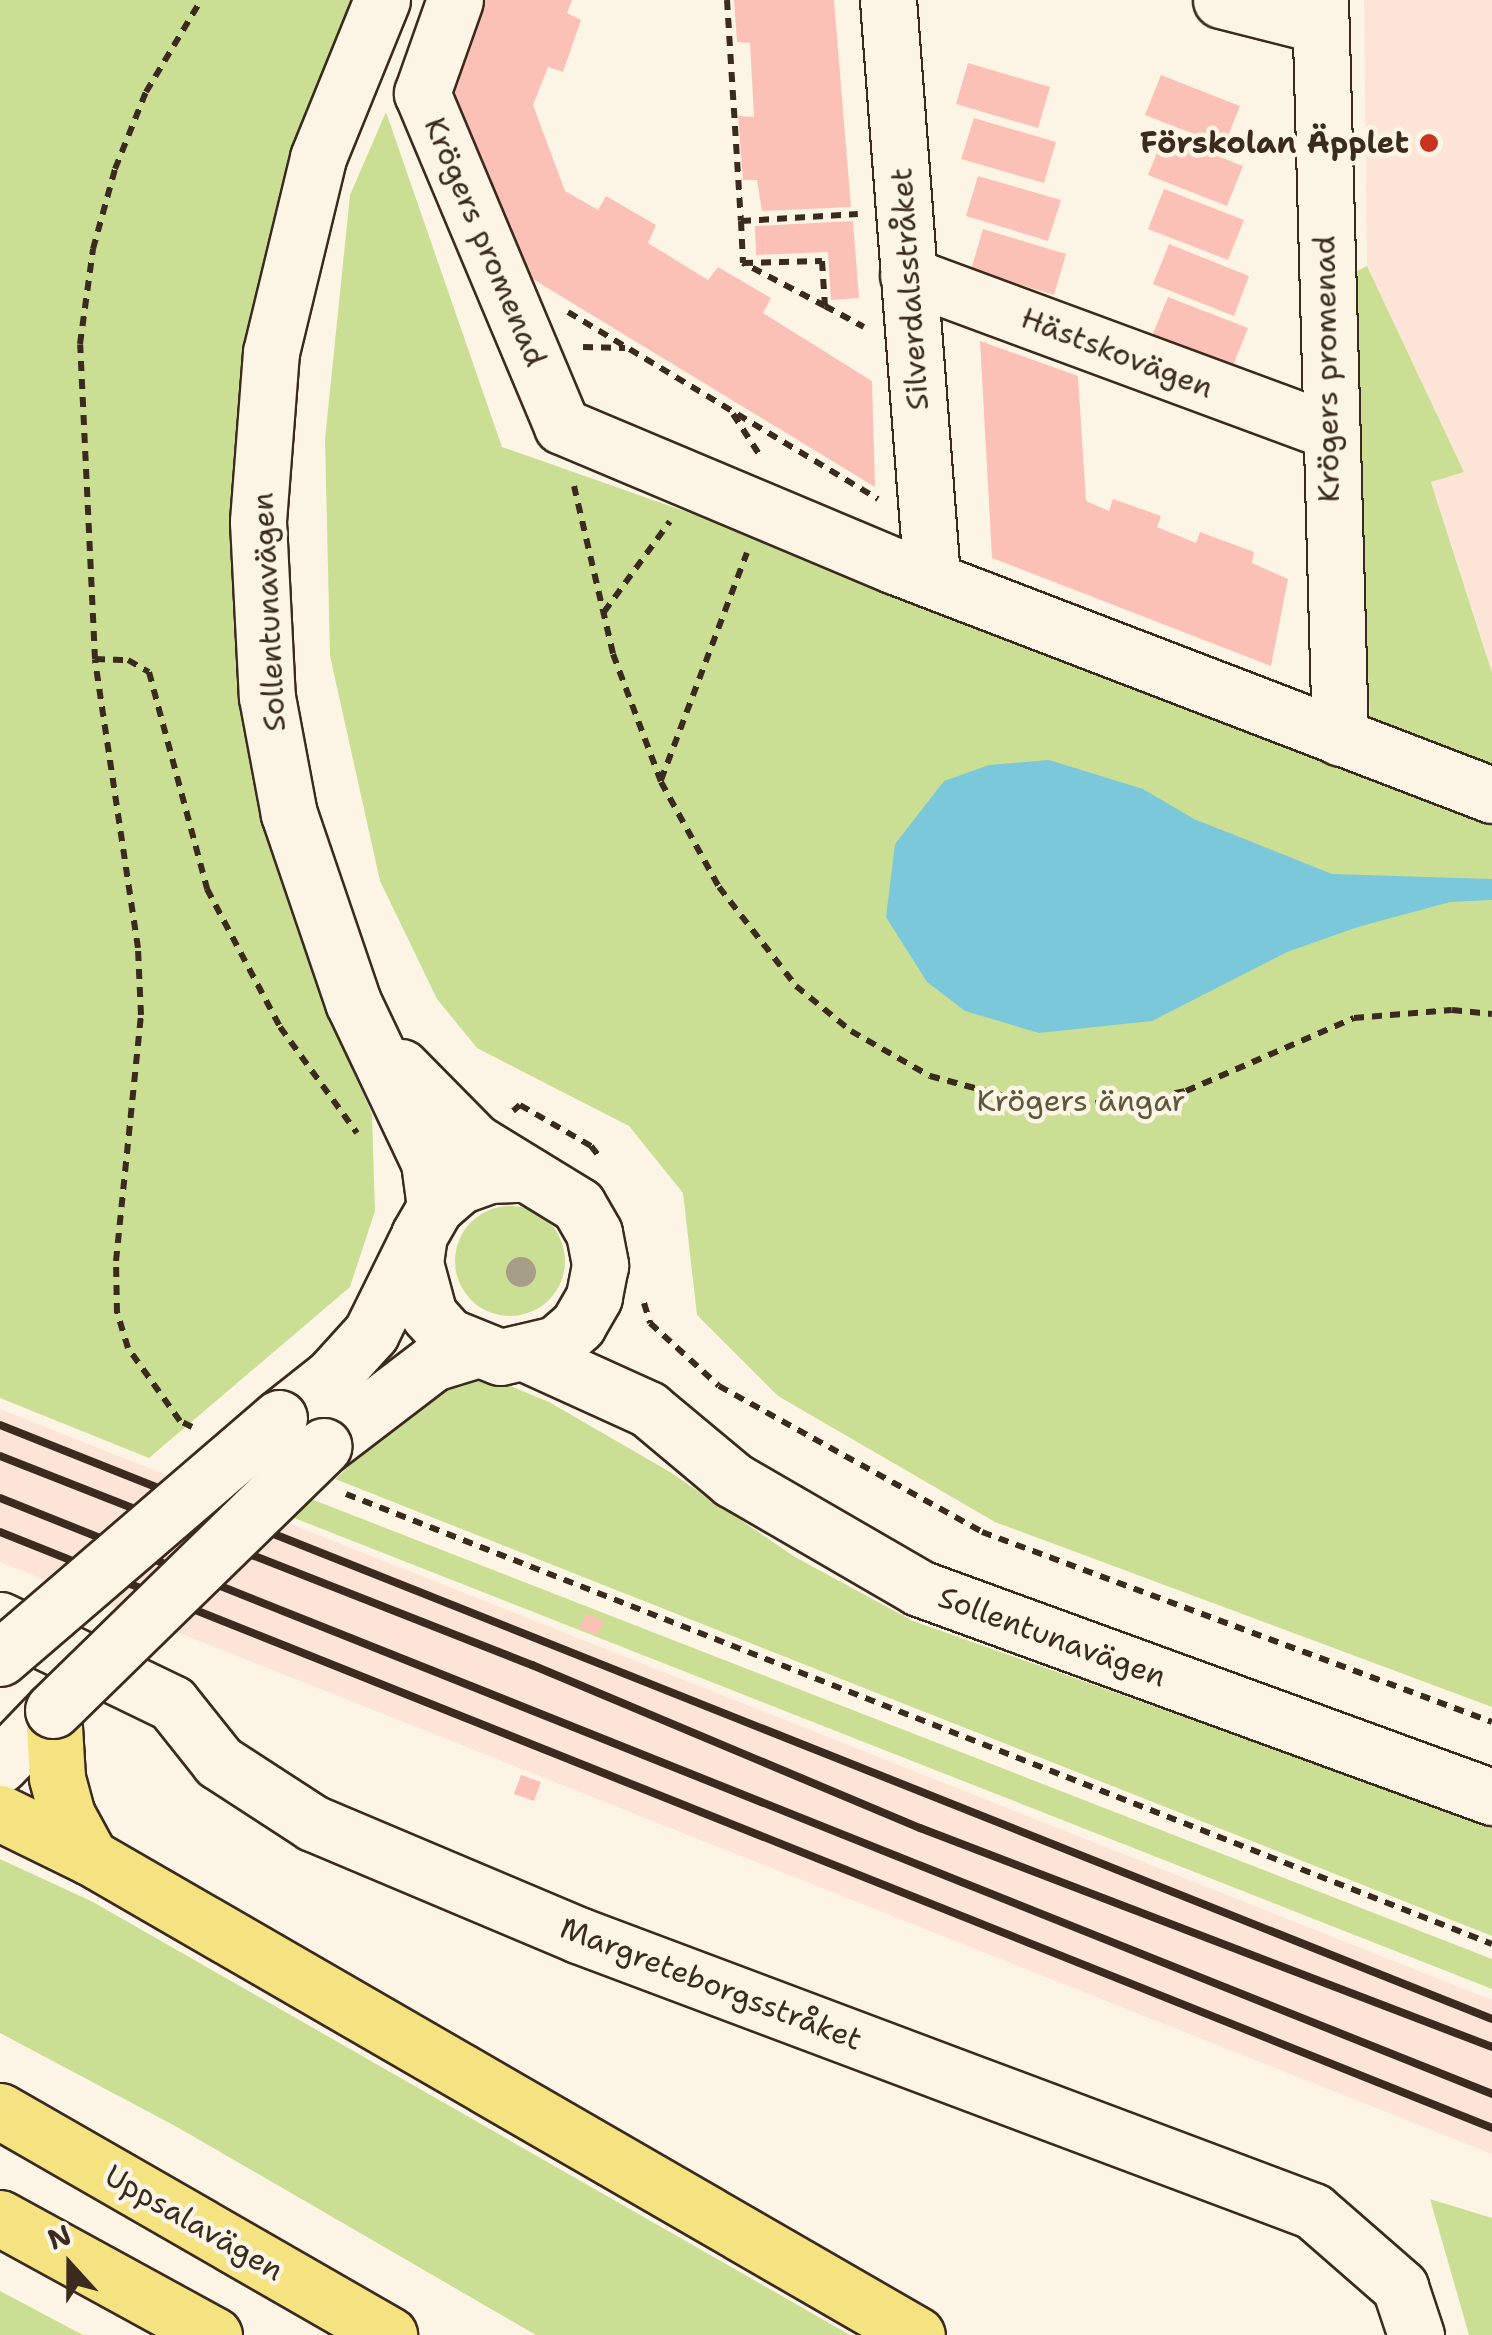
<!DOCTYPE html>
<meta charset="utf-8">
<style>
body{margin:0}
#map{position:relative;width:1492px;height:2335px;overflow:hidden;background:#fcf5e5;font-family:"Shantell Sans",sans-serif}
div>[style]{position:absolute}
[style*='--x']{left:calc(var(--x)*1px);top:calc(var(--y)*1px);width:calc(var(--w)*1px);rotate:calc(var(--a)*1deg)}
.built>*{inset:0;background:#fce5d7}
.green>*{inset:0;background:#cbdf94}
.round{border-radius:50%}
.water>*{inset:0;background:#7cc8db}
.building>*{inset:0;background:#fcc1b6}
.path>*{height:6px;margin-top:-3px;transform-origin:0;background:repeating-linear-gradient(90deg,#3b2a1e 0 10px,transparent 0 18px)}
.roads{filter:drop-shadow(2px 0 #3b2a1e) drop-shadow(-2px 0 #3b2a1e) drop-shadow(0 2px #3b2a1e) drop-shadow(0 -2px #3b2a1e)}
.minor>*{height:55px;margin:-27.5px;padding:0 27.5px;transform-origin:27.5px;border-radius:27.5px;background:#fcf5e5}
.highway>*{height:55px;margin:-27.5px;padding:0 27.5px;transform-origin:27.5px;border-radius:27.5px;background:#f5e382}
.rail>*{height:8px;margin:-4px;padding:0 4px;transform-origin:4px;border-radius:4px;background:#3b2a1e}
.bridges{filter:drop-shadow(2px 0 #3b2a1e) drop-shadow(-2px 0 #3b2a1e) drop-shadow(0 2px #3b2a1e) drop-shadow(0 -2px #3b2a1e)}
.minor-bridge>*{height:55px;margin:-27.5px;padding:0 27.5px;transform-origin:27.5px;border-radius:27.5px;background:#fcf5e5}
.trees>*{width:30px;height:30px;margin:-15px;border-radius:50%;background:#a69e88}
.dots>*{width:28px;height:28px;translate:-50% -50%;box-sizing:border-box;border:5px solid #fcf5e5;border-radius:50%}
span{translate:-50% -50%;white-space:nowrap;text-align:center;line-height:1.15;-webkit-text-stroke:9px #fcf5e5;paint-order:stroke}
.poi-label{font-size:30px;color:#3b2a1e;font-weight:700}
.right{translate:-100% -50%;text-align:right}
.street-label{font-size:30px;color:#3b2a1e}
.park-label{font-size:30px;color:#5f573c}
.north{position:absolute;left:20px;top:2215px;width:100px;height:100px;-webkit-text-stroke:8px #fcf5e5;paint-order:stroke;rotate:339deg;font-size:28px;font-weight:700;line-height:40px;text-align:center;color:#3b2a1e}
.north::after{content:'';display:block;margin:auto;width:35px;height:45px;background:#3b2a1e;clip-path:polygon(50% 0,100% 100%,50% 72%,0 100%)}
</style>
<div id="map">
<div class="built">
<div style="clip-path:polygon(1364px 0,1492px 0,1492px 673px,1431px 481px,1464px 472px,1367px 266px)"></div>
<div style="clip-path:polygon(0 1409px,1492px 2000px,1492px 2154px,0 1562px)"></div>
</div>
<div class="green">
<div style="clip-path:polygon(0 0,353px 0,292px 178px,260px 803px,322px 1001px,372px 1114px,375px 1211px,350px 1287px,149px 1458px,0 1398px)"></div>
<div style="clip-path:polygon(386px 112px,502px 447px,841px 566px,1492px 809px,1492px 1707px,995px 1522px,778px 1396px,697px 1315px,683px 1193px,629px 1126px,477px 1048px,437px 999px,380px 881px,330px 656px,325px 439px,350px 195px)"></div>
<div style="clip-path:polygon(1367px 266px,1464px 472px,1431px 482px,1492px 673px,1492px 773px,1370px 719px,1351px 274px)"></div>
<div class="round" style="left:455px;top:1206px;width:110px;height:110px"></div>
<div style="clip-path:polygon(471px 1379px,508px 1385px,549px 1402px,670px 1472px,795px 1557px,913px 1621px,1492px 1826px,1492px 1936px,335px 1479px,427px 1397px)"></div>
<div style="clip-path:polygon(306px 1497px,1492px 1959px,1492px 1989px,284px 1514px)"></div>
<div style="clip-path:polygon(0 1859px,93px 1902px,850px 2335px,536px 2335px,177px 2127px,0 2033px)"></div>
<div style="clip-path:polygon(1430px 2199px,1492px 2218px,1492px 2335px,1469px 2335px)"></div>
<div style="clip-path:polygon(0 2291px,83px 2335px,0 2335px)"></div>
</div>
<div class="water">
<div style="clip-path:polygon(1049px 760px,1143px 789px,1194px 819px,1332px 874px,1492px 879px,1492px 900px,1450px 902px,1358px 927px,1287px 952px,1152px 1021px,1039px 1033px,965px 1011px,927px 982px,886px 917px,895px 844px,944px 781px,989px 765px)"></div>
</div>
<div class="building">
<div style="clip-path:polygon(477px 0,572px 0,567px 13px,581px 20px,563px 72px,548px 67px,533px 105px,565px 191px,598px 210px,606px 196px,656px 225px,648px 243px,708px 280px,718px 267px,771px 298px,763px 313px,872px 381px,875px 487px,508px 264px,445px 79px)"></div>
<div style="clip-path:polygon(734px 0,834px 0,851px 207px,762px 211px,757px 180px,743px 180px,738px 116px,754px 117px,750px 43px,737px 42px)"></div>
<div style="clip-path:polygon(968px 63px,1050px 87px,1038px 128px,956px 104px)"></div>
<div style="clip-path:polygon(1161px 75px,1240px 106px,1224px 146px,1145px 115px)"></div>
<div style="clip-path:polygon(974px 118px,1056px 142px,1044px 183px,961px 159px)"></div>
<div style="clip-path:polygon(1164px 135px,1243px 166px,1227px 206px,1148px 175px)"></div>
<div style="clip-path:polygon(978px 176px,1061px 200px,1048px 241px,966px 216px)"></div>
<div style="clip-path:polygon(1164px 189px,1244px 220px,1228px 260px,1148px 229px)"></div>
<div style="clip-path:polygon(853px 221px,859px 298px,831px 300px,828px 252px,756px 255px,755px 226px)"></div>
<div style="clip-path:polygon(983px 229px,1066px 254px,1054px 295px,971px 270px)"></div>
<div style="clip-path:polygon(1169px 244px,1249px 276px,1234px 316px,1153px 284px)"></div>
<div style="clip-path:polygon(1168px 297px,1248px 328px,1232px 368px,1152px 336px)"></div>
<div style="clip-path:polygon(980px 341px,1078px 376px,1086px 501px,1109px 511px,1113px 499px,1161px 516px,1157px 527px,1196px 543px,1200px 532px,1254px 552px,1252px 563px,1288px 579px,1271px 666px,992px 558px)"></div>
<div style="clip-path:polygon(586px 1614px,604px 1621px,597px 1635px,579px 1628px)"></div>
<div style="clip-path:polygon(521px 1775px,541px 1782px,534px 1801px,514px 1794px)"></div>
</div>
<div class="path">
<div style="--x:727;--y:0;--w:221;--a:86.4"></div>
<div style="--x:741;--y:221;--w:117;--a:-3.4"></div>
<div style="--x:741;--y:221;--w:42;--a:87.3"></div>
<div style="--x:743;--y:263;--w:79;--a:-1.5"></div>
<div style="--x:822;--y:261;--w:45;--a:86.2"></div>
<div style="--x:825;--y:306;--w:93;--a:-152.3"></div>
<div style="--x:825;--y:306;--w:44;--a:28.3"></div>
<div style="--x:568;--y:312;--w:362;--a:31.1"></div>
<div style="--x:583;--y:347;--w:42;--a:1.4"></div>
<div style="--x:733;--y:414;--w:48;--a:57"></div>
<div style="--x:574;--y:486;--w:172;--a:76.9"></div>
<div style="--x:613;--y:654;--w:137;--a:69.4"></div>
<div style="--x:661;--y:782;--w:120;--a:61.1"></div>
<div style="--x:719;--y:887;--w:125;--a:52.1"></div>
<div style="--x:796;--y:986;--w:71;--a:39.3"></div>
<div style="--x:851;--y:1031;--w:91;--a:29.7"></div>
<div style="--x:930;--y:1076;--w:96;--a:15"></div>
<div style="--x:1023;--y:1101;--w:99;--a:1.7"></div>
<div style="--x:1122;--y:1104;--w:65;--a:-11.5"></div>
<div style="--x:1186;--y:1091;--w:183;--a:-23.5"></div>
<div style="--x:1354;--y:1018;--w:98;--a:-4.7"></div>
<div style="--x:1452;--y:1010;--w:40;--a:5.7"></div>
<div style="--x:604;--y:612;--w:112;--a:-54"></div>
<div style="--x:95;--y:659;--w:33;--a:2"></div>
<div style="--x:128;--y:660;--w:24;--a:30"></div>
<div style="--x:149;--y:672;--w:225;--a:75"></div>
<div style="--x:207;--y:889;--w:156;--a:62.1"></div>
<div style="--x:280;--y:1027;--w:131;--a:54"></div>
<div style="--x:661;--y:780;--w:243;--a:-69.3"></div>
<div style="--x:513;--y:1111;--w:9;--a:-41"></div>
<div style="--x:520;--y:1105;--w:82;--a:30"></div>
<div style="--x:591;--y:1146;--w:16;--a:52"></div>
<div style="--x:644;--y:1303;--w:21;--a:73"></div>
<div style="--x:650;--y:1323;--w:93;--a:42.4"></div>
<div style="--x:719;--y:1386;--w:301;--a:29"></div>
<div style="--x:982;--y:1532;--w:544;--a:20.43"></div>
<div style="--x:192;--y:1427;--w:13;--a:-153"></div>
<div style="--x:180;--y:1421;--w:90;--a:-125.5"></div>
<div style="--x:128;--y:1348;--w:37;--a:-107"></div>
<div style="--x:117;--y:1313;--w:52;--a:-91.1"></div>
<div style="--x:116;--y:1261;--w:247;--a:-84.2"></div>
<div style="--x:141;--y:1015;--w:67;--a:-92.6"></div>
<div style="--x:138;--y:948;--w:292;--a:-98.5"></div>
<div style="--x:95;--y:659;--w:315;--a:-92.7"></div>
<div style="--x:80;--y:344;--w:96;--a:-82.2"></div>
<div style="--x:93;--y:249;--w:83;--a:-74.6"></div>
<div style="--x:115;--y:169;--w:83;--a:-68.1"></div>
<div style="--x:146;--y:92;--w:107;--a:-59.1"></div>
<div style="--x:346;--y:1494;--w:1231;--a:21.44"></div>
</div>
<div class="roads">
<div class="minor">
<div style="--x:382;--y:0;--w:170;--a:112.1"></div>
<div style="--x:318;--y:158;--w:200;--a:103.6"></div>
<div style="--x:271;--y:352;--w:170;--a:94.4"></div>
<div style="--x:258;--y:522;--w:175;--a:87.1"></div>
<div style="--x:267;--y:697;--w:119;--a:79.4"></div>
<div style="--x:289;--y:814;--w:199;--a:71.2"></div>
<div style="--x:353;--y:1002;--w:177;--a:64.6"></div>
<div style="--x:429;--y:1162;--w:45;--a:82.4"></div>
<div style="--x:455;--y:0;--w:99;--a:109.5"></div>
<div style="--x:422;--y:93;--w:361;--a:67.2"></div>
<div style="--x:562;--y:426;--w:361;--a:22.8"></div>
<div style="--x:895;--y:566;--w:639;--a:20.99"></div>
<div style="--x:888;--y:0;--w:581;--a:85.65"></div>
<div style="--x:1221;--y:0;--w:102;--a:14.2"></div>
<div style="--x:1320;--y:0;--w:738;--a:88.45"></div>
<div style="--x:908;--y:275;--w:447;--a:20.3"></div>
<div style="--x:401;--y:1067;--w:105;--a:45.4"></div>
<div style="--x:475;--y:1142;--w:121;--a:31.5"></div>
<div style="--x:578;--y:1205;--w:32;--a:60"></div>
<div style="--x:594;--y:1233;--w:33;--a:79"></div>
<div style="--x:600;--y:1265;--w:33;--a:101"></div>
<div style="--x:594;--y:1297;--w:32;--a:120"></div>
<div style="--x:578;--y:1325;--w:29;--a:139"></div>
<div style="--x:556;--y:1344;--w:57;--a:166.9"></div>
<div style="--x:500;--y:1357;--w:56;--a:-158"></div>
<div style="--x:448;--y:1336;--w:28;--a:-132"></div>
<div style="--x:429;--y:1315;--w:54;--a:-105.1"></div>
<div style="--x:415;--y:1263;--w:28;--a:-82"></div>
<div style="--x:419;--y:1235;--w:32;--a:-60"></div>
<div style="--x:435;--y:1207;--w:32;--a:-41"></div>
<div style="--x:459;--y:1186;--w:32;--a:-20"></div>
<div style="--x:489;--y:1175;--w:33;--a:-2"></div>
<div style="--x:529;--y:1355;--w:131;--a:24.4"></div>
<div style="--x:648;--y:1409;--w:111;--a:39.9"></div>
<div style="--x:733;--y:1480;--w:215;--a:30.1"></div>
<div style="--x:919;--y:1588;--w:610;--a:20.04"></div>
<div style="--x:279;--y:1418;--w:68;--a:-38.4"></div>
<div style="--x:332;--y:1376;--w:58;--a:-47.8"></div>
<div style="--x:371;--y:1333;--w:102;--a:-63.7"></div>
<div style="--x:324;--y:1446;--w:137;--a:-37.3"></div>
<div style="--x:433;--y:1363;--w:41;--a:-17.1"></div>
<div style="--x:0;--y:1620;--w:191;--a:25.8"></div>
<div style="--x:172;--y:1703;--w:75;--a:51.5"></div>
<div style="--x:219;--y:1762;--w:112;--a:33"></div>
<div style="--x:313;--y:1823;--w:288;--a:22.9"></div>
<div style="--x:578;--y:1935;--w:785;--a:20.58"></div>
<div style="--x:1313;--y:2211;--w:116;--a:41.1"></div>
<div style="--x:1400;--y:2287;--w:51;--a:71.6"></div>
<div style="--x:0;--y:1765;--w:76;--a:-46.1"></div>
</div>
<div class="highway">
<div style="--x:53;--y:1710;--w:68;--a:86.6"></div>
<div style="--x:57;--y:1778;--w:38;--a:75"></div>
<div style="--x:67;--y:1815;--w:48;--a:61.3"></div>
<div style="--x:0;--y:1813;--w:100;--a:26.1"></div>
<div style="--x:90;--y:1857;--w:955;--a:30.03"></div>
<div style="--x:0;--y:2111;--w:449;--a:29.9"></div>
<div style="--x:0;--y:2218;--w:244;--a:28.7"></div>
</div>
</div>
<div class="rail">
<div style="--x:0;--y:1425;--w:1606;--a:21.71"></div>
<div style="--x:0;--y:1456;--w:572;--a:21.45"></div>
<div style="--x:532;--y:1665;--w:421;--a:22.8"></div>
<div style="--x:920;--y:1828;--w:612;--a:20.95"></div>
<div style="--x:0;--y:1498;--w:1607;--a:21.77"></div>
<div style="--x:0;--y:1532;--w:1607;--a:21.77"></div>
</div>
<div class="bridges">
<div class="minor-bridge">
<div style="--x:0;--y:1658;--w:368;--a:-40.7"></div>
<div style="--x:53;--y:1710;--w:378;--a:-44.3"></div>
</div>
</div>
<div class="trees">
<div style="left:521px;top:1272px"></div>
</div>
<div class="dots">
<div style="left:1429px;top:143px;background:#c8321e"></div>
</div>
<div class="poi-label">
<span class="right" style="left:1409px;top:143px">Förskolan Äpplet</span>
</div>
<div class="street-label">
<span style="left:485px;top:242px;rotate:67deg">Krögers promenad</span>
<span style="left:910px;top:289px;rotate:-94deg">Silverdalsstråket</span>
<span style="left:1117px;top:353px;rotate:21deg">Hästskovägen</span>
<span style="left:1327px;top:369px;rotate:-91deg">Krögers promenad</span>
<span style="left:269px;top:612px;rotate:-93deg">Sollentunavägen</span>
<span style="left:1052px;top:1637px;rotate:20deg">Sollentunavägen</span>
<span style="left:711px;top:1984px;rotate:21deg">Margreteborgsstråket</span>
<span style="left:194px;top:2223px;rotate:30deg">Uppsalavägen</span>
</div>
<div class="park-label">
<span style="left:1081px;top:1101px">Krögers ängar</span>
</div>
<div class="north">N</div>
</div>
